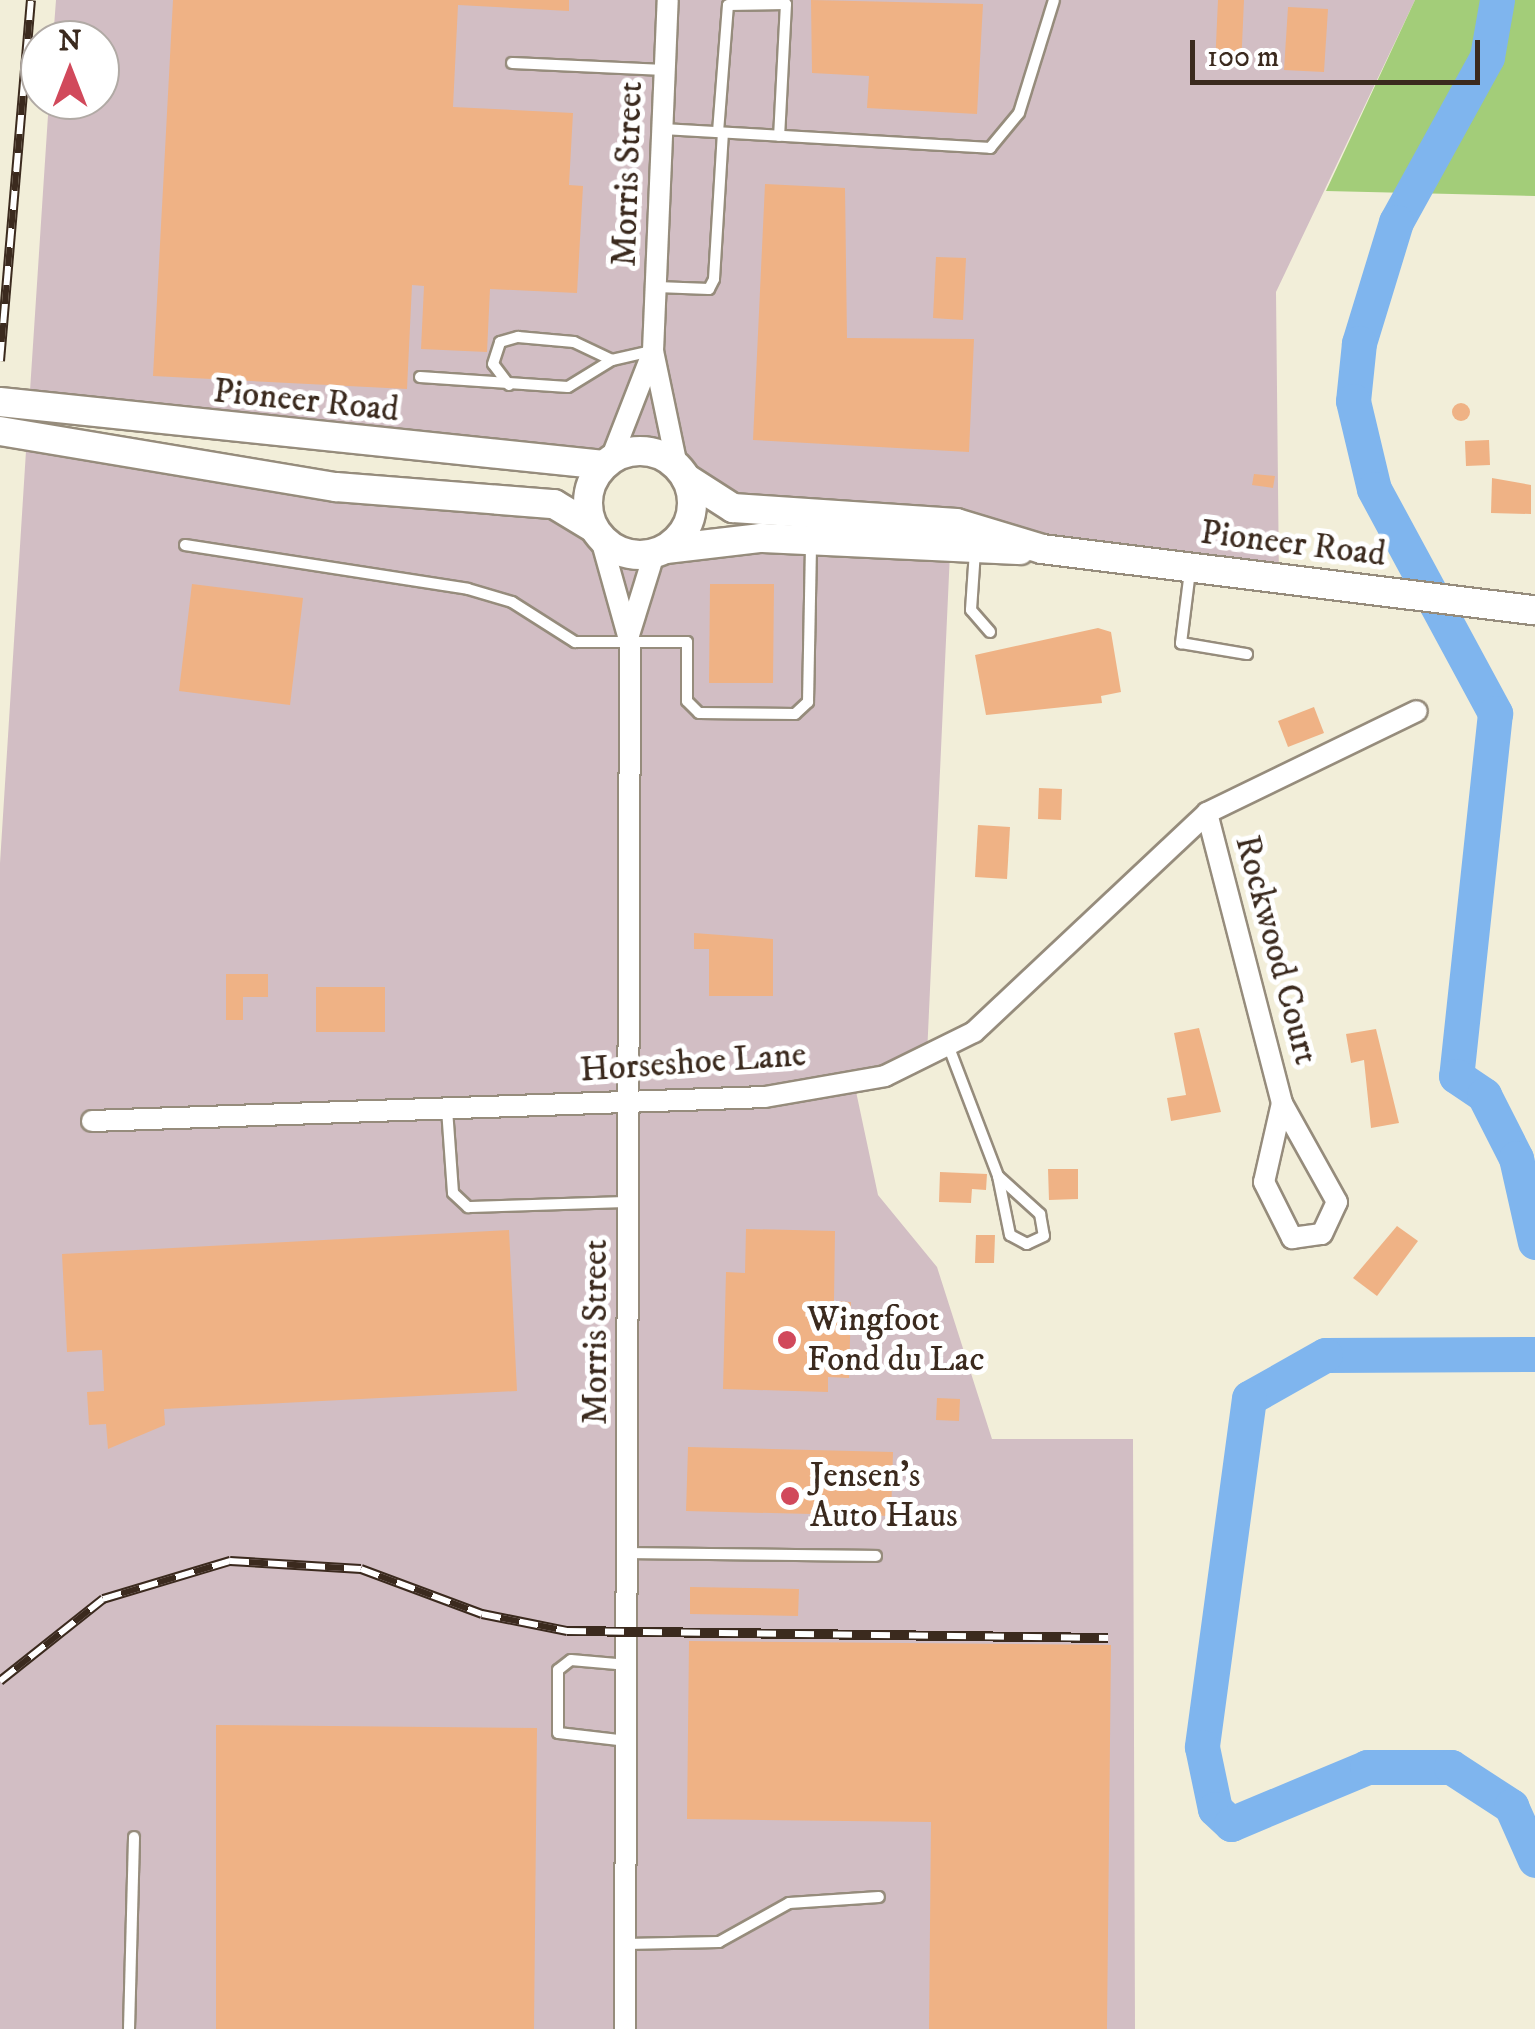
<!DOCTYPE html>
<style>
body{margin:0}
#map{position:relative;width:1535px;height:2029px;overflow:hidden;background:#f2eed9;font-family:"IM FELL DW Pica",serif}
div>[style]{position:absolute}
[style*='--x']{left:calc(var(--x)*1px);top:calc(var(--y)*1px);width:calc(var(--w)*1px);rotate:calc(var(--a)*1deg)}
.industrial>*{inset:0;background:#d2bec4}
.green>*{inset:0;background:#a3cd79}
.river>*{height:35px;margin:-17.5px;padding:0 17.5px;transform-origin:17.5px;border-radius:17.5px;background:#7fb5ee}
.building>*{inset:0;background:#efb285}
.round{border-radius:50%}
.roads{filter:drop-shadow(2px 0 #968c7c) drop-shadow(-2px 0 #968c7c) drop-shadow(0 2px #968c7c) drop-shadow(0 -2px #968c7c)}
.service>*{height:10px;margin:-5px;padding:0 5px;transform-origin:5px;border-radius:5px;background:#fff}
.minor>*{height:20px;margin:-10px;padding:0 10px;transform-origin:10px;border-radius:10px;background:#fff}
.secondary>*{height:28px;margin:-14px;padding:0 14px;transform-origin:14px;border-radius:14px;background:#fff}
.secondary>.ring{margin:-14px;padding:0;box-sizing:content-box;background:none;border:28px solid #fff;border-radius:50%}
.rail>*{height:10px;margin-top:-5px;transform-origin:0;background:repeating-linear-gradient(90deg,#fff 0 19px,#3b2a1e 0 38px);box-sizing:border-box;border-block:2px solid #3b2a1e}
.dots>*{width:28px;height:28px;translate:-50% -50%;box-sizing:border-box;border:5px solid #fff;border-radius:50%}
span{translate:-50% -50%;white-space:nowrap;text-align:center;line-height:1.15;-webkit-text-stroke:10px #fff;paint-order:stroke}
.street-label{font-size:35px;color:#3b2a1e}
.poi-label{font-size:35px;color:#3b2a1e}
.left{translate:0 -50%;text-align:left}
.north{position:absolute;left:20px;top:20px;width:100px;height:100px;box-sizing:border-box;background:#fff;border:2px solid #b1aaa5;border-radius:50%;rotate:0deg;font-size:28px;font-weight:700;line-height:40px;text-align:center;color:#3b2a1e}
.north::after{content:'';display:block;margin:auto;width:35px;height:45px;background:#d1495b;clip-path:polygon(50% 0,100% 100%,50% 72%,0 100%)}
.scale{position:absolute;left:1190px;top:40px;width:290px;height:45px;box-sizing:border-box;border:5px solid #3b2a1e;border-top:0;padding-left:12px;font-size:30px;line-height:35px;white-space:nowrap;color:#3b2a1e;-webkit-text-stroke:8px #fff;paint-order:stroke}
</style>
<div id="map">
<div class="industrial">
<div style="clip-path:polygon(56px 0,1415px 0,1276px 292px,1279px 582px,733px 508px,669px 459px,639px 451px,611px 459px,29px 406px,49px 100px,100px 100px,100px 40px,53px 40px)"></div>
<div style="clip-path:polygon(27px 435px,512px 498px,639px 556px,666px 549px,950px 553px,927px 1055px,854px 1082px,878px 1195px,937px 1267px,992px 1439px,1133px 1439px,1135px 2029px,0 2029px,0 863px)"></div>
</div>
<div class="green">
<div style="clip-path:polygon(1415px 0,1535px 0,1535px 196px,1326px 191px)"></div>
</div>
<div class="river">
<div style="--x:1497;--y:0;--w:58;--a:100"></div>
<div style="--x:1487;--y:57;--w:188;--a:118.9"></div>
<div style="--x:1396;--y:222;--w:127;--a:107"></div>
<div style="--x:1359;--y:343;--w:58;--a:95.9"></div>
<div style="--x:1353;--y:401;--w:90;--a:76.6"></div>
<div style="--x:1374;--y:489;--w:255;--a:61.6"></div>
<div style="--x:1495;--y:713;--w:365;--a:96.1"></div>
<div style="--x:1456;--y:1076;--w:34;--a:34"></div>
<div style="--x:1484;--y:1095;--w:71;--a:63.1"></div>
<div style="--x:1516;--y:1158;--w:86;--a:77.3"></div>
<div style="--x:1535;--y:1354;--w:210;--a:179.7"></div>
<div style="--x:1325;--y:1355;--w:87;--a:150.5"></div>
<div style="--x:1249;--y:1398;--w:352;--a:97.7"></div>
<div style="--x:1202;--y:1747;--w:63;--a:78.2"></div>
<div style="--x:1215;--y:1809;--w:22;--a:43"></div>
<div style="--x:1231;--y:1824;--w:147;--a:-22.7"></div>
<div style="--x:1367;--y:1767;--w:84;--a:0"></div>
<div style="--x:1451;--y:1767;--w:72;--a:33"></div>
<div style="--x:1511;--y:1806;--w:59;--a:66"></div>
</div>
<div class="building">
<div style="clip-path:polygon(173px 0,569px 0,569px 11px,458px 5px,453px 107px,573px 113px,569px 185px,583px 186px,577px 293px,490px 289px,487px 352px,421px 349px,424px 286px,412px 285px,407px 389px,153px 376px)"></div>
<div style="clip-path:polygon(811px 0,983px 4px,977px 114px,867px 108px,869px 76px,812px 73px)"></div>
<div style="clip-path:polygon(1218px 0,1244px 0,1241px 67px,1215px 66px)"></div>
<div style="clip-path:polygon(1288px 7px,1328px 9px,1324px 72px,1284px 70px)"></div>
<div style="clip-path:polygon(765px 184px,845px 188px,847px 338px,974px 339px,969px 452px,753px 440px)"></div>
<div style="clip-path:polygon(936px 257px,966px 258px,963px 320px,933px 318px)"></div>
<div class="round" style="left:1452px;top:403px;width:18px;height:18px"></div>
<div style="clip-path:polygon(1489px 440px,1490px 465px,1466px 466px,1465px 441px)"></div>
<div style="clip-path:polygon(1254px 474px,1275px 476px,1273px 488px,1252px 485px)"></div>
<div style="clip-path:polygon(1492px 478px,1531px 485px,1531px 514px,1491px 513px)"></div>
<div style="clip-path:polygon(192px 584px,303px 598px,290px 705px,179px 691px)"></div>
<div style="clip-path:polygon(710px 584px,774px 584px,773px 683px,709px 683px)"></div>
<div style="clip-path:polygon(1098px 628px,1111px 632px,1121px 692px,1101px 696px,1102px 703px,986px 715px,975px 655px)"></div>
<div style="clip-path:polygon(1314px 707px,1324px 733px,1288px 747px,1278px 721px)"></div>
<div style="clip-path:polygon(1039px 788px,1062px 789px,1061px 820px,1038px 819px)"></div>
<div style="clip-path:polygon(978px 825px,1010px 827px,1007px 879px,975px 877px)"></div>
<div style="clip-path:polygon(694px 933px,773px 939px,773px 996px,709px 996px,709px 949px,694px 949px)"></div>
<div style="clip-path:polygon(226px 974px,268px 974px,268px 997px,243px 997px,243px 1020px,226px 1020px)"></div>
<div style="clip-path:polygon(316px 987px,385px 987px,385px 1032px,316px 1032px)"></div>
<div style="clip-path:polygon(1199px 1028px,1221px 1112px,1171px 1121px,1167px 1098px,1186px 1095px,1174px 1033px)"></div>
<div style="clip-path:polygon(1376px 1029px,1399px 1123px,1371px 1128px,1364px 1060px,1351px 1063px,1346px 1034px)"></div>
<div style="clip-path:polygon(1048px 1169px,1078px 1169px,1078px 1199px,1049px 1200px)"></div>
<div style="clip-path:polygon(940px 1172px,987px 1174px,986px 1190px,972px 1189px,971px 1203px,939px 1202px)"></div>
<div style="clip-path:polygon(1397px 1226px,1418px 1241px,1377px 1296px,1353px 1278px)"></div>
<div style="clip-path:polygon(746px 1229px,835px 1231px,834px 1301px,851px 1302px,849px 1378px,828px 1377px,828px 1392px,723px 1389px,726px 1272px,745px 1273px)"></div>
<div style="clip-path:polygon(509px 1230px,517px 1391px,164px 1409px,165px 1425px,108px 1449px,106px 1424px,89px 1425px,87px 1392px,104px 1391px,102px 1350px,67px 1352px,62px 1254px)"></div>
<div style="clip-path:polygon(976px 1235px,995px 1235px,994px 1263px,975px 1263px)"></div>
<div style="clip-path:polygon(937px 1398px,960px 1399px,959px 1421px,936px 1420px)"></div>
<div style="clip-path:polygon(688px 1447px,893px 1452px,891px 1516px,686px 1511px)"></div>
<div style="clip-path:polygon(690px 1587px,799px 1589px,798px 1616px,690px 1614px)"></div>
<div style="clip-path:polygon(689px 1641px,1111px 1645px,1107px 2029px,929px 2029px,931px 1822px,687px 1819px)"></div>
<div style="clip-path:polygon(216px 1725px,537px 1728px,534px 2029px,216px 2029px)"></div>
</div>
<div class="roads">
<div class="service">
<div style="--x:512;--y:63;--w:153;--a:2.6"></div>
<div style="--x:663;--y:129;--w:328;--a:3.3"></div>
<div style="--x:990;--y:148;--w:45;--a:-50.4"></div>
<div style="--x:1019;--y:113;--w:118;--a:-72.8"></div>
<div style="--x:718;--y:132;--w:127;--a:-85.5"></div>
<div style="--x:728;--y:5;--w:58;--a:-1"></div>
<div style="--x:786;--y:4;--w:132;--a:93"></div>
<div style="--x:657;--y:287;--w:52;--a:2.2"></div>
<div style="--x:709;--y:289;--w:11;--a:-63"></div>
<div style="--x:714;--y:279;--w:146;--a:-86.5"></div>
<div style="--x:420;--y:377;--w:148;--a:3.9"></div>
<div style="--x:568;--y:387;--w:52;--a:-31.5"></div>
<div style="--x:509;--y:385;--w:26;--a:-127"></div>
<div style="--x:493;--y:364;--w:23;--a:-72"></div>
<div style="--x:500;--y:342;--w:19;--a:-16"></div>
<div style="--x:518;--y:337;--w:56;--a:5.1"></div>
<div style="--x:574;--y:342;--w:42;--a:25.3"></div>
<div style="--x:612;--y:360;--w:41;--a:-12.7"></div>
<div style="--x:185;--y:545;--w:286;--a:8.8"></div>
<div style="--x:468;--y:589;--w:46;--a:16.5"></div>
<div style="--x:512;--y:602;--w:75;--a:32.4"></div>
<div style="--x:575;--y:642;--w:112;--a:0"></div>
<div style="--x:687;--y:642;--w:59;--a:90"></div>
<div style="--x:687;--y:701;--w:17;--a:45"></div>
<div style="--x:699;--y:713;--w:96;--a:0.6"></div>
<div style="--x:795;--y:714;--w:18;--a:-43"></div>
<div style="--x:808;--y:702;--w:160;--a:-88.9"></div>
<div style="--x:975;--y:551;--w:59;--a:93.9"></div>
<div style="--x:971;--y:610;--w:29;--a:49"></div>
<div style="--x:1190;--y:571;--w:73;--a:97.1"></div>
<div style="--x:1181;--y:643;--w:67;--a:9.5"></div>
<div style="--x:948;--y:1045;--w:140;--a:69.1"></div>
<div style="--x:998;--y:1176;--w:57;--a:42.1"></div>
<div style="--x:1040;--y:1214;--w:22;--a:80"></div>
<div style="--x:1044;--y:1236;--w:19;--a:155"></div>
<div style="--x:1027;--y:1244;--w:19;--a:-152"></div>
<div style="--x:1010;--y:1235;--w:60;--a:-101.5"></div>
<div style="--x:447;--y:1109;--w:84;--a:85.9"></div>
<div style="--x:453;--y:1193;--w:21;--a:43"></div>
<div style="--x:468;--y:1207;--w:160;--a:-1.8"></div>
<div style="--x:629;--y:1553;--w:247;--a:0.7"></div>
<div style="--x:627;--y:1741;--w:69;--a:-173.4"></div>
<div style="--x:558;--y:1733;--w:63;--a:-90"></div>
<div style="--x:558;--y:1670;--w:16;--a:-38"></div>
<div style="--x:571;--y:1660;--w:57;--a:5"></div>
<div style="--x:626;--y:1944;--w:93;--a:-1.2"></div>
<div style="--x:719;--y:1942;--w:80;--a:-29.1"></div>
<div style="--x:789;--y:1903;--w:90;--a:-3.8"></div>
<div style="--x:129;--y:2029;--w:192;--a:-88.5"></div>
</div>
<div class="minor">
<div style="--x:653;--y:351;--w:117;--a:78.2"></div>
<div style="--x:611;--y:459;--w:116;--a:-68.7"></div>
<div style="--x:653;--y:351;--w:351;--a:-87.6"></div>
<div style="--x:601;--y:539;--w:108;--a:74.4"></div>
<div style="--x:630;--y:643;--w:1386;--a:90.21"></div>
<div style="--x:629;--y:635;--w:85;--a:-72.8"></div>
<div style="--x:1207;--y:813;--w:300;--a:75.5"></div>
<div style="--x:1282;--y:1103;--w:81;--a:102.8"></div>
<div style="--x:1264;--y:1182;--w:63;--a:63.4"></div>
<div style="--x:1292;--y:1238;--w:30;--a:-8"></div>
<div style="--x:1322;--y:1234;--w:35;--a:-65"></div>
<div style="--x:1337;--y:1202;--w:113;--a:-119.1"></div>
<div style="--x:92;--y:1121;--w:673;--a:-2.04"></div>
<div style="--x:765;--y:1097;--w:122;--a:-9.9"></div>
<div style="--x:885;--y:1076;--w:99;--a:-26.3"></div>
<div style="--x:974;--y:1032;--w:320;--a:-43.2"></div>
<div style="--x:1207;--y:813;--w:233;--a:-25.9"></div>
</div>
<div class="secondary">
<div style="--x:0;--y:402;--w:607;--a:5.95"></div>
<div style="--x:0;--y:431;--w:341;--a:9.5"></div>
<div style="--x:336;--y:487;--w:219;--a:4.5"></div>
<div style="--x:554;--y:504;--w:44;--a:31.2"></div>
<div class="ring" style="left:588px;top:451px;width:76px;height:76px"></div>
<div style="--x:686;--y:478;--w:56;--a:32.6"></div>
<div style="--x:733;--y:508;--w:224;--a:3.8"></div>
<div style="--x:956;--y:523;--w:90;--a:16.8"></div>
<div style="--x:1042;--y:549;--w:497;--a:7.1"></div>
<div style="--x:666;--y:549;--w:96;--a:-6.6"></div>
<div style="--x:761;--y:538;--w:259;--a:2.7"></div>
</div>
</div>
<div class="rail">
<div style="--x:0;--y:361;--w:362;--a:-85.1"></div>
<div style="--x:0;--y:1681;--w:132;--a:-38.5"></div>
<div style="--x:103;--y:1599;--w:133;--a:-16.7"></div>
<div style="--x:230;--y:1561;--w:131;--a:3.5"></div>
<div style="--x:361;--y:1569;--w:129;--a:20.4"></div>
<div style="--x:482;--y:1614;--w:87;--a:11.3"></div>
<div style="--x:567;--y:1631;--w:541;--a:0.74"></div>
</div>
<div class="dots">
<div style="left:787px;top:1340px;background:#d1495b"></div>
<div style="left:790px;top:1496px;background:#d1495b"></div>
</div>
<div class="street-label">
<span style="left:628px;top:174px;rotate:-88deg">Morris Street</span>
<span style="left:306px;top:401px;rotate:6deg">Pioneer Road</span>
<span style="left:1293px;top:544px;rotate:7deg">Pioneer Road</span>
<span style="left:1276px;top:950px;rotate:75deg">Rockwood Court</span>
<span style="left:693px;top:1063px;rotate:-4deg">Horseshoe Lane</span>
<span style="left:596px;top:1332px;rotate:-90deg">Morris Street</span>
</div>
<div class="poi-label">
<span class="left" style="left:807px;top:1340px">Wingfoot<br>Fond du Lac</span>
<span class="left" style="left:810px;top:1496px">Jensen's<br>Auto Haus</span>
</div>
<div class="north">N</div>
<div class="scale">100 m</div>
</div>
